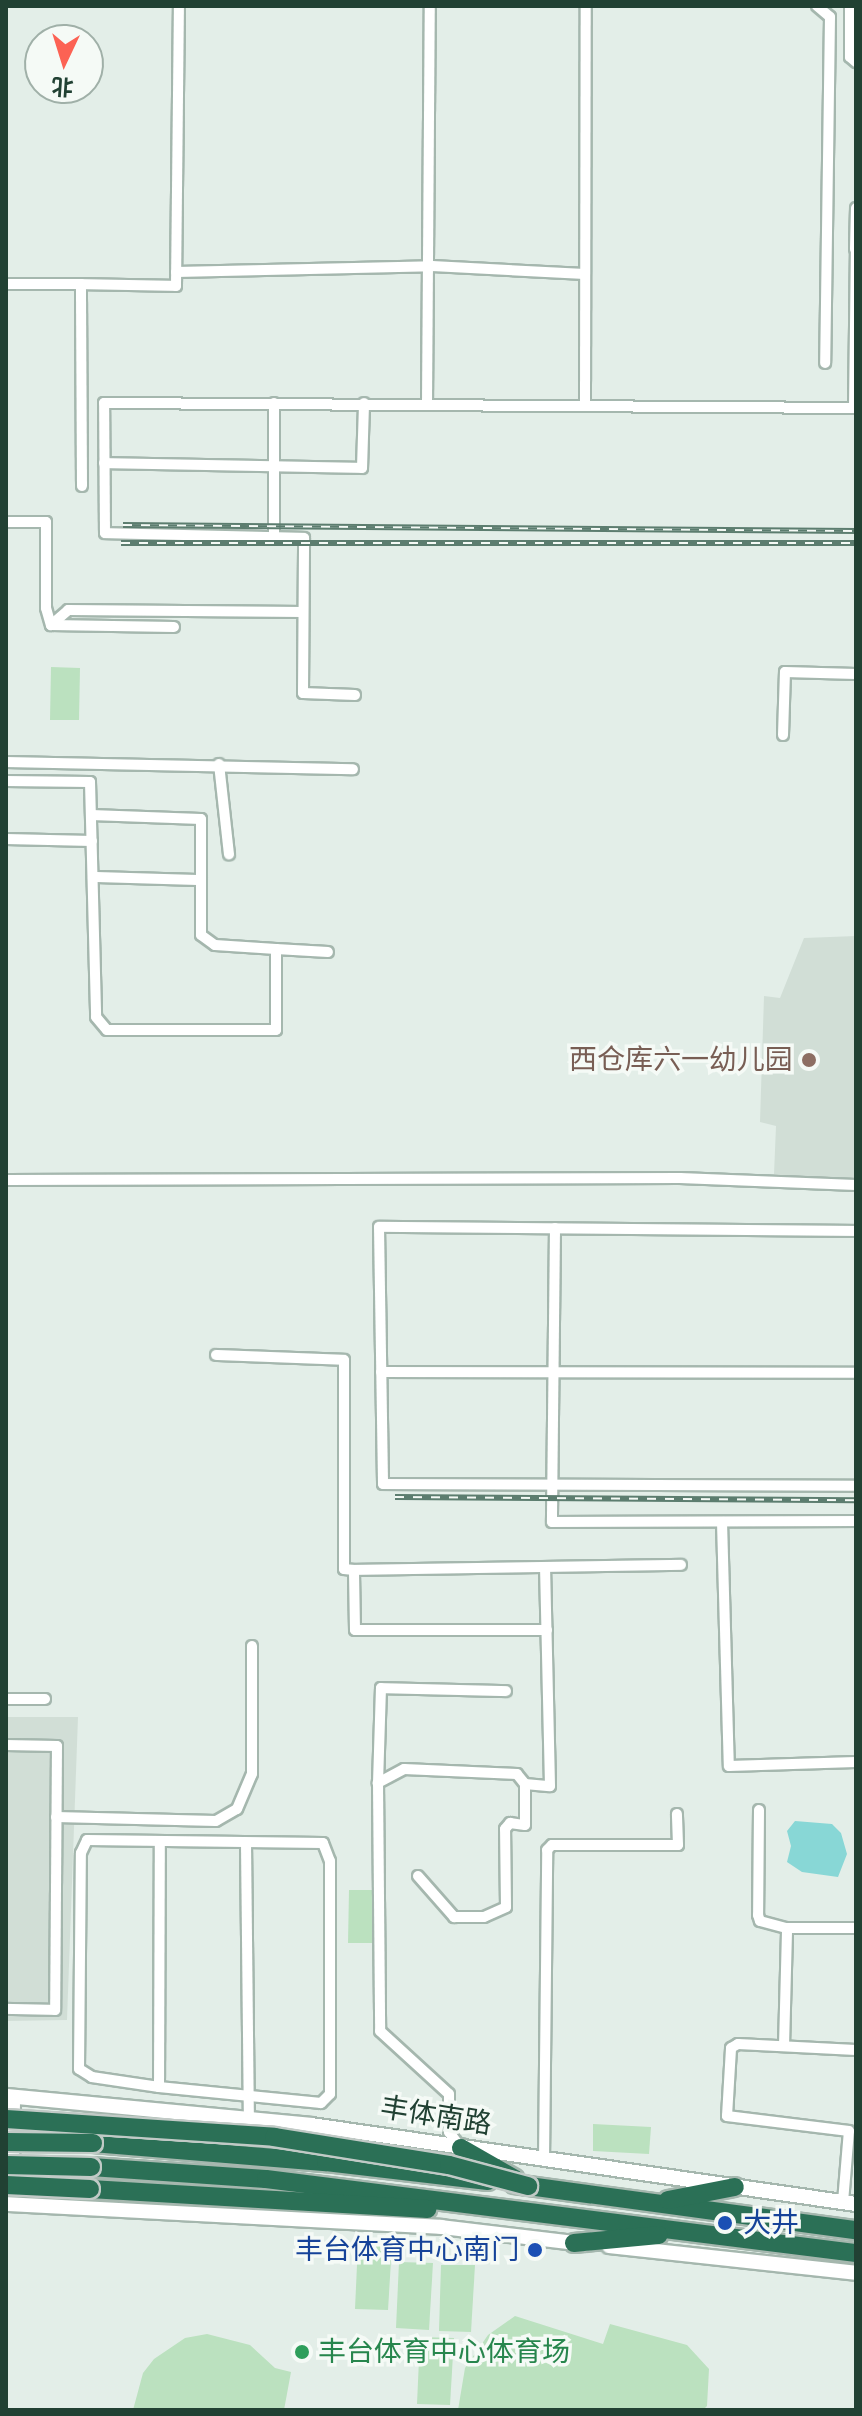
<!DOCTYPE html>
<meta charset="utf-8">
<style>
body{margin:0}
#map{position:relative;width:862px;height:2416px;overflow:hidden;background:#e3eee8;font-family:"Work Sans","Noto Sans SC",sans-serif}
div>[style]{position:absolute}
[style*='--x']{left:calc(var(--x)*1px);top:calc(var(--y)*1px);width:calc(var(--w)*1px);rotate:calc(var(--a)*1deg)}
.built>*{inset:0;background:#d1ded6}
.green>*{inset:0;background:#bbe1bf}
.water>*{inset:0;background:#88d7d6}
.roads{filter:drop-shadow(2px 0 #a5b7ae) drop-shadow(-2px 0 #a5b7ae) drop-shadow(0 2px #a5b7ae) drop-shadow(0 -2px #a5b7ae)}
.street>*{height:10px;margin:-5px;padding:0 5px;transform-origin:5px;border-radius:5px;background:#fff}
.secondary>*{height:14px;margin:-7px;padding:0 7px;transform-origin:7px;border-radius:7px;background:#fff}
.highway>*{height:18px;margin:-9px;padding:0 9px;transform-origin:9px;border-radius:9px;background:#2b7056}
.rail>*{height:6px;margin-top:-3px;transform-origin:0;background:repeating-linear-gradient(90deg,#f5faf6 0 9px,#5c7d6f 0 18px);box-sizing:border-box;border-block:2px solid #5c7d6f}
.bridges{filter:drop-shadow(2px 0 #c1cac6) drop-shadow(-2px 0 #c1cac6) drop-shadow(0 2px #c1cac6) drop-shadow(0 -2px #c1cac6)}
.highway-bridge>*{height:18px;margin:-9px;padding:0 9px;transform-origin:9px;border-radius:9px;background:#2b7056}
.dots>*{width:22px;height:22px;translate:-50% -50%;box-sizing:border-box;border:4px solid #f5faf6;border-radius:50%}
span{translate:-50% -50%;white-space:nowrap;text-align:center;line-height:1.15;-webkit-text-stroke:7px #f5faf6;paint-order:stroke}
.education-label{font-size:28px;color:#785e54}
.right{translate:-100% -50%;text-align:right}
.street-label{font-size:28px;color:#214133}
.transit-label{font-size:28px;color:#164399}
.left{translate:0 -50%;text-align:left}
.leisure-label{font-size:28px;color:#27864d}
.frame{position:absolute;inset:0;border:8px solid #214133;pointer-events:none}
.north{position:absolute;left:24px;top:24px;width:80px;height:80px;box-sizing:border-box;background:#f5faf6;border:2px solid #a0b0a8;border-radius:50%;rotate:184deg;font-size:22px;font-weight:700;line-height:32px;text-align:center;color:#214133}
.north::after{content:'';display:block;margin:auto;width:28px;height:36px;background:#fc6254;clip-path:polygon(50% 0,100% 100%,50% 72%,0 100%)}
</style>
<div id="map">
<div class="built">
<div style="clip-path:polygon(856px 936px,856px 1183px,774px 1174px,776px 1126px,760px 1122px,764px 996px,780px 998px,804px 938px)"></div>
<div style="clip-path:polygon(6px 1717px,78px 1717px,67px 2020px,6px 2021px)"></div>
</div>
<div class="green">
<div style="clip-path:polygon(51px 667px,80px 668px,79px 720px,50px 720px)"></div>
<div style="clip-path:polygon(349px 1890px,378px 1890px,377px 1943px,348px 1943px)"></div>
<div style="clip-path:polygon(593px 2124px,651px 2127px,649px 2154px,593px 2151px)"></div>
<div style="clip-path:polygon(358px 2243px,392px 2244px,388px 2310px,355px 2309px)"></div>
<div style="clip-path:polygon(399px 2262px,433px 2263px,429px 2330px,396px 2328px)"></div>
<div style="clip-path:polygon(441px 2265px,475px 2265px,471px 2332px,439px 2331px)"></div>
<div style="clip-path:polygon(515px 2316px,603px 2344px,610px 2324px,687px 2345px,709px 2369px,707px 2406px,703px 2410px,458px 2410px,465px 2368px,488px 2335px)"></div>
<div style="clip-path:polygon(207px 2334px,250px 2345px,275px 2368px,291px 2372px,284px 2410px,133px 2410px,143px 2373px,154px 2359px,185px 2338px)"></div>
<div style="clip-path:polygon(420px 2337px,454px 2338px,450px 2405px,417px 2404px)"></div>
</div>
<div class="water">
<div style="clip-path:polygon(795px 1821px,832px 1824px,841px 1833px,847px 1854px,838px 1877px,802px 1872px,787px 1862px,791px 1846px,787px 1831px)"></div>
</div>
<div class="roads">
<div class="street">
<div style="--x:817;--y:6;--w:17;--a:40"></div>
<div style="--x:830;--y:17;--w:346;--a:90.8"></div>
<div style="--x:850;--y:6;--w:51;--a:90"></div>
<div style="--x:850;--y:57;--w:8;--a:40"></div>
<div style="--x:855;--y:249;--w:41;--a:-88.6"></div>
<div style="--x:176;--y:272;--w:256;--a:-1.3"></div>
<div style="--x:432;--y:266;--w:153;--a:3"></div>
<div style="--x:6;--y:284;--w:75;--a:0"></div>
<div style="--x:427;--y:403;--w:397;--a:-89.6"></div>
<div style="--x:585;--y:403;--w:397;--a:-89.9"></div>
<div style="--x:854;--y:408;--w:159;--a:-89.3"></div>
<div style="--x:104;--y:463;--w:258;--a:1.1"></div>
<div style="--x:362;--y:468;--w:65;--a:-88.2"></div>
<div style="--x:82;--y:486;--w:202;--a:-90.3"></div>
<div style="--x:81;--y:284;--w:95;--a:1.2"></div>
<div style="--x:176;--y:286;--w:280;--a:-89.4"></div>
<div style="--x:6;--y:522;--w:40;--a:0"></div>
<div style="--x:46;--y:522;--w:86;--a:90"></div>
<div style="--x:46;--y:608;--w:18;--a:74"></div>
<div style="--x:51;--y:625;--w:23;--a:-41"></div>
<div style="--x:68;--y:610;--w:235;--a:0.5"></div>
<div style="--x:274;--y:538;--w:135;--a:-90"></div>
<div style="--x:51;--y:625;--w:123;--a:0.9"></div>
<div style="--x:355;--y:695;--w:52;--a:-177.8"></div>
<div style="--x:303;--y:693;--w:155;--a:-89.6"></div>
<div style="--x:304;--y:538;--w:199;--a:-178.6"></div>
<div style="--x:105;--y:533;--w:130;--a:-90.4"></div>
<div style="--x:104;--y:403;--w:752;--a:0.38"></div>
<div style="--x:783;--y:735;--w:63;--a:-88.2"></div>
<div style="--x:785;--y:672;--w:71;--a:1.6"></div>
<div style="--x:6;--y:762;--w:347;--a:1.2"></div>
<div style="--x:219;--y:764;--w:91;--a:83.7"></div>
<div style="--x:6;--y:781;--w:84;--a:0.7"></div>
<div style="--x:90;--y:782;--w:235;--a:88.5"></div>
<div style="--x:96;--y:1017;--w:17;--a:50"></div>
<div style="--x:107;--y:1030;--w:169;--a:0"></div>
<div style="--x:276;--y:1030;--w:81;--a:-90"></div>
<div style="--x:276;--y:949;--w:52;--a:3.3"></div>
<div style="--x:91;--y:815;--w:110;--a:2.1"></div>
<div style="--x:201;--y:819;--w:116;--a:90"></div>
<div style="--x:201;--y:935;--w:17;--a:36"></div>
<div style="--x:215;--y:945;--w:61;--a:3.8"></div>
<div style="--x:6;--y:839;--w:86;--a:1.3"></div>
<div style="--x:93;--y:877;--w:108;--a:1.6"></div>
<div style="--x:6;--y:1180;--w:674;--a:-0.17"></div>
<div style="--x:680;--y:1178;--w:176;--a:2.3"></div>
<div style="--x:555;--y:1228;--w:294;--a:90.6"></div>
<div style="--x:552;--y:1522;--w:304;--a:-0.2"></div>
<div style="--x:856;--y:1231;--w:477;--a:-179.5"></div>
<div style="--x:379;--y:1227;--w:257;--a:89.1"></div>
<div style="--x:383;--y:1484;--w:473;--a:0.2"></div>
<div style="--x:216;--y:1355;--w:128;--a:2.2"></div>
<div style="--x:344;--y:1360;--w:209;--a:90"></div>
<div style="--x:344;--y:1569;--w:10;--a:6"></div>
<div style="--x:381;--y:1372;--w:475;--a:0.1"></div>
<div style="--x:722;--y:1522;--w:244;--a:88.4"></div>
<div style="--x:729;--y:1766;--w:127;--a:-1.8"></div>
<div style="--x:547;--y:1630;--w:192;--a:180"></div>
<div style="--x:355;--y:1630;--w:60;--a:-91"></div>
<div style="--x:354;--y:1570;--w:327;--a:-0.9"></div>
<div style="--x:6;--y:1699;--w:39;--a:0"></div>
<div style="--x:6;--y:1745;--w:51;--a:1.1"></div>
<div style="--x:57;--y:1746;--w:264;--a:90.4"></div>
<div style="--x:55;--y:2010;--w:49;--a:-178.8"></div>
<div style="--x:378;--y:1783;--w:95;--a:-88.2"></div>
<div style="--x:381;--y:1688;--w:125;--a:1.4"></div>
<div style="--x:525;--y:1784;--w:25;--a:5"></div>
<div style="--x:550;--y:1786;--w:219;--a:-91.3"></div>
<div style="--x:759;--y:1810;--w:105;--a:90.5"></div>
<div style="--x:758;--y:1915;--w:6;--a:72"></div>
<div style="--x:760;--y:1921;--w:28;--a:15"></div>
<div style="--x:56;--y:1817;--w:160;--a:1.4"></div>
<div style="--x:216;--y:1821;--w:24;--a:-30"></div>
<div style="--x:237;--y:1809;--w:38;--a:-67"></div>
<div style="--x:252;--y:1774;--w:128;--a:-90"></div>
<div style="--x:87;--y:1840;--w:236;--a:0.7"></div>
<div style="--x:323;--y:1843;--w:19;--a:69"></div>
<div style="--x:330;--y:1861;--w:233;--a:90"></div>
<div style="--x:330;--y:2094;--w:13;--a:135"></div>
<div style="--x:321;--y:2103;--w:163;--a:-174.4"></div>
<div style="--x:159;--y:2087;--w:68;--a:-171.5"></div>
<div style="--x:92;--y:2077;--w:15;--a:-148"></div>
<div style="--x:79;--y:2069;--w:216;--a:-89.5"></div>
<div style="--x:81;--y:1853;--w:14;--a:-65"></div>
<div style="--x:246;--y:1843;--w:275;--a:89.4"></div>
<div style="--x:418;--y:1876;--w:55;--a:48.7"></div>
<div style="--x:454;--y:1917;--w:30;--a:0"></div>
<div style="--x:484;--y:1917;--w:24;--a:-24"></div>
<div style="--x:506;--y:1907;--w:78;--a:-90.7"></div>
<div style="--x:505;--y:1829;--w:8;--a:-50"></div>
<div style="--x:510;--y:1823;--w:15;--a:8"></div>
<div style="--x:525;--y:1825;--w:41;--a:-90"></div>
<div style="--x:525;--y:1784;--w:13;--a:-129"></div>
<div style="--x:517;--y:1774;--w:113;--a:-177.5"></div>
<div style="--x:404;--y:1769;--w:30;--a:152"></div>
<div style="--x:378;--y:1783;--w:248;--a:89.5"></div>
<div style="--x:380;--y:2031;--w:93;--a:42.4"></div>
<div style="--x:449;--y:2094;--w:38;--a:90"></div>
<div style="--x:449;--y:2132;--w:20;--a:53"></div>
<div style="--x:784;--y:2046;--w:118;--a:-88.5"></div>
<div style="--x:787;--y:1928;--w:69;--a:0"></div>
<div style="--x:159;--y:2087;--w:245;--a:-89.8"></div>
<div style="--x:544;--y:2161;--w:311;--a:-89.4"></div>
<div style="--x:547;--y:1850;--w:7;--a:-45"></div>
<div style="--x:552;--y:1845;--w:126;--a:0"></div>
<div style="--x:678;--y:1845;--w:31;--a:-92"></div>
<div style="--x:843;--y:2202;--w:71;--a:-85.2"></div>
<div style="--x:849;--y:2131;--w:123;--a:-173"></div>
<div style="--x:727;--y:2116;--w:68;--a:-86.6"></div>
<div style="--x:731;--y:2048;--w:8;--a:-30"></div>
<div style="--x:738;--y:2044;--w:118;--a:2.9"></div>
</div>
<div class="secondary">
<div style="--x:6;--y:2096;--w:306;--a:5.4"></div>
<div style="--x:311;--y:2125;--w:551;--a:8.25"></div>
<div style="--x:12;--y:2172;--w:75;--a:-89.2"></div>
<div style="--x:6;--y:2204;--w:436;--a:3"></div>
<div style="--x:441;--y:2227;--w:144;--a:6.8"></div>
<div style="--x:609;--y:2246;--w:248;--a:6.2"></div>
</div>
<div class="highway">
<div style="--x:93;--y:2143;--w:234;--a:4.7"></div>
<div style="--x:326;--y:2162;--w:163;--a:6.7"></div>
<div style="--x:461;--y:2148;--w:62;--a:29.9"></div>
<div style="--x:91;--y:2167;--w:175;--a:3.9"></div>
<div style="--x:266;--y:2179;--w:595;--a:7.15"></div>
<div style="--x:514;--y:2184;--w:345;--a:7.7"></div>
<div style="--x:90;--y:2189;--w:338;--a:3.4"></div>
<div style="--x:668;--y:2200;--w:68;--a:-11"></div>
<div style="--x:574;--y:2243;--w:85;--a:-5.4"></div>
</div>
</div>
<div class="rail">
<div style="--x:123;--y:525;--w:733;--a:0.47"></div>
<div style="--x:121;--y:543;--w:735;--a:0"></div>
<div style="--x:395;--y:1497;--w:461;--a:0.4"></div>
</div>
<div class="bridges">
<div class="highway-bridge">
<div style="--x:6;--y:2119;--w:269;--a:3.8"></div>
<div style="--x:274;--y:2137;--w:177;--a:9.1"></div>
<div style="--x:449;--y:2165;--w:82;--a:14.9"></div>
<div style="--x:6;--y:2142;--w:87;--a:0.7"></div>
<div style="--x:6;--y:2165;--w:85;--a:1.3"></div>
<div style="--x:6;--y:2185;--w:84;--a:2.7"></div>
</div>
</div>
<div class="dots">
<div style="left:809px;top:1060px;background:#8d6e63"></div>
<div style="left:725px;top:2223px;background:#1a4fb4"></div>
<div style="left:535px;top:2250px;background:#1a4fb4"></div>
<div style="left:302px;top:2352px;background:#2e9e5b"></div>
</div>
<div class="education-label">
<span class="right" style="left:793px;top:1060px">西仓库六一幼儿园</span>
</div>
<div class="street-label">
<span style="left:436px;top:2116px;rotate:9deg">丰体南路</span>
</div>
<div class="transit-label">
<span class="left" style="left:743px;top:2223px">大井</span>
<span class="right" style="left:519px;top:2250px">丰台体育中心南门</span>
</div>
<div class="leisure-label">
<span class="left" style="left:318px;top:2352px">丰台体育中心体育场</span>
</div>
<div class="frame"></div>
<div class="north">北</div>
</div>
